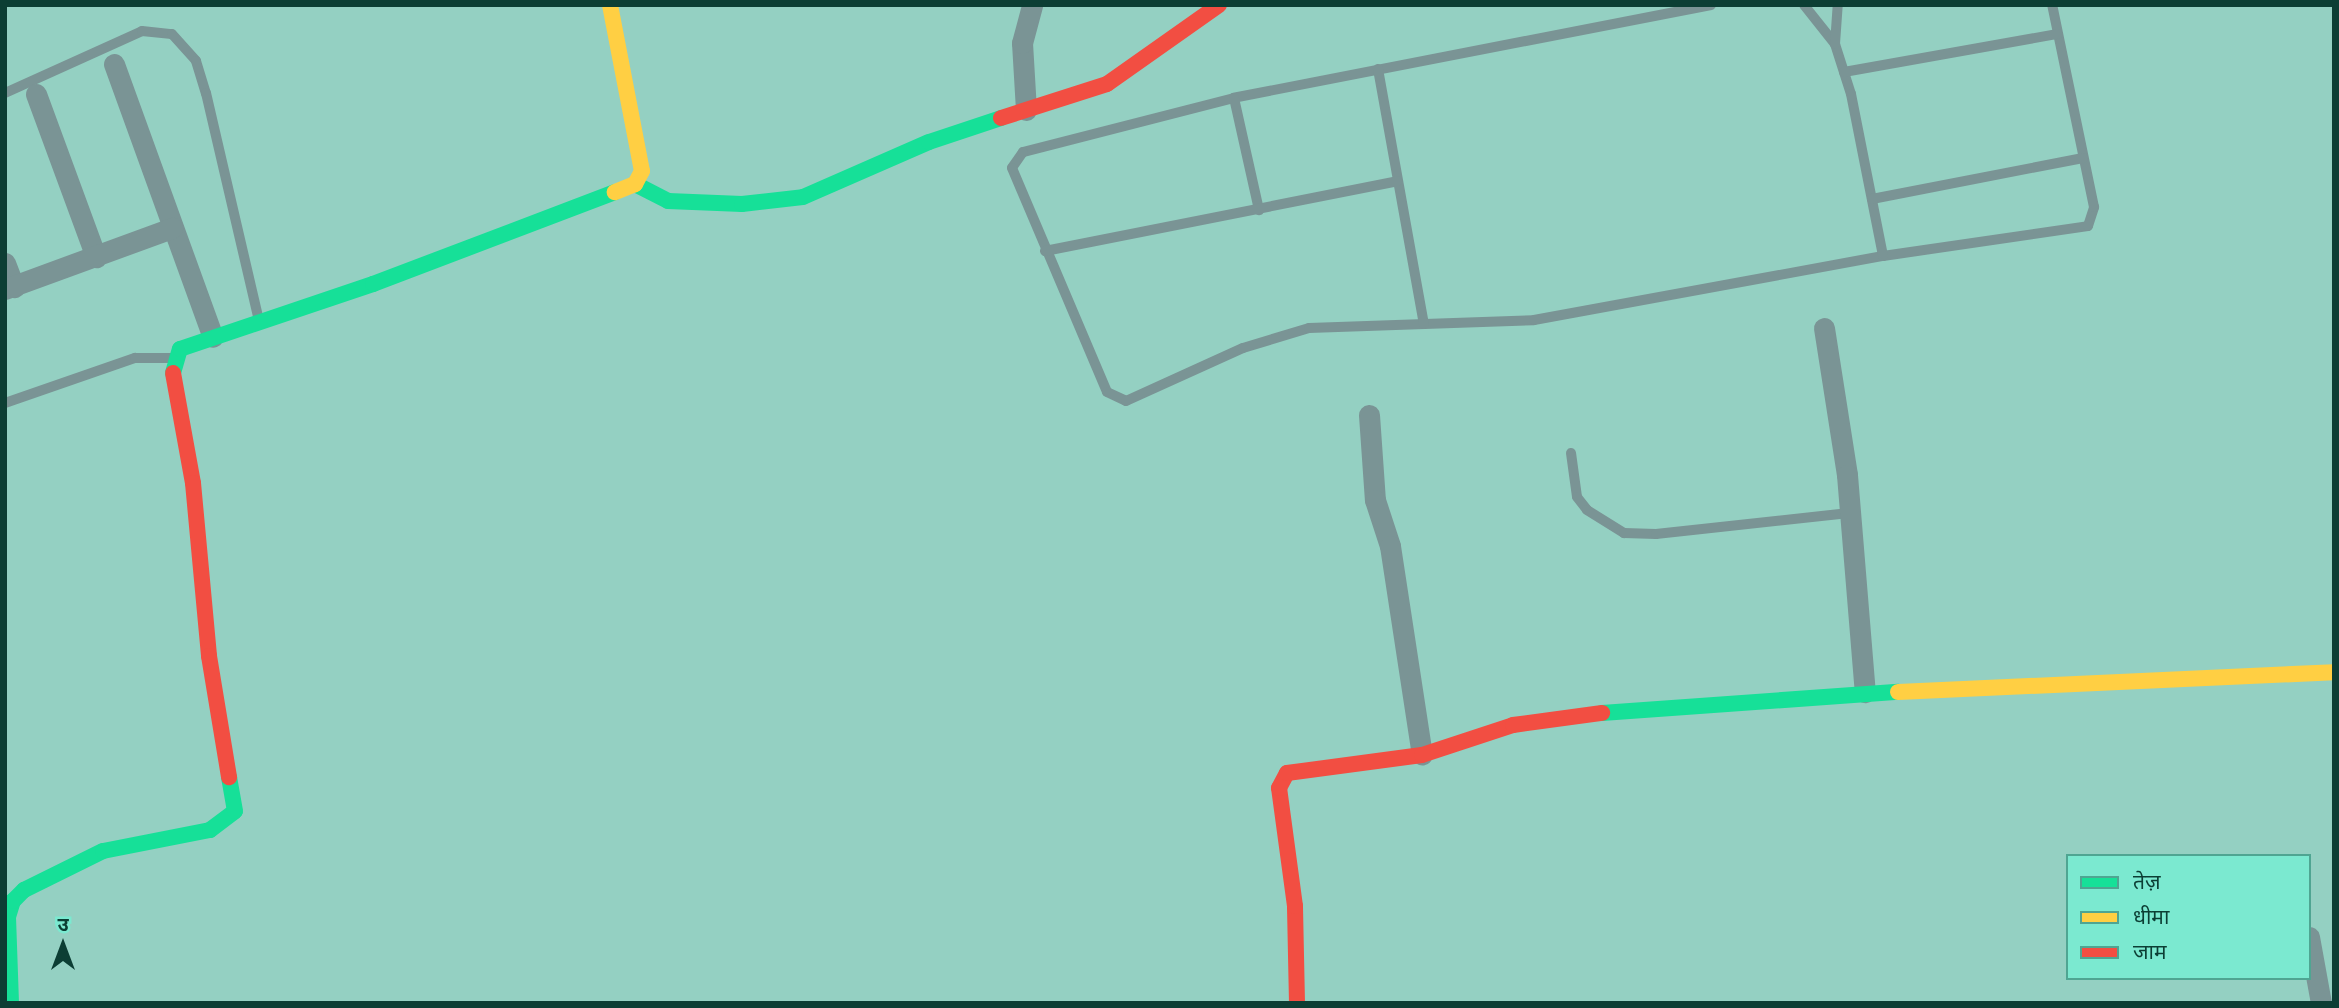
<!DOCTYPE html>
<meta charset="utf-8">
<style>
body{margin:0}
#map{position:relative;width:2339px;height:1008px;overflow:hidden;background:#94d0c2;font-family:Commissioner,"Noto Sans Devanagari",sans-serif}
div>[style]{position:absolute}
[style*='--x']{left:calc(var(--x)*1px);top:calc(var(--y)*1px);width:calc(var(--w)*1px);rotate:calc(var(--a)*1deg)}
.lane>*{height:10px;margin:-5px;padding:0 5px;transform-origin:5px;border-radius:5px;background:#7a9495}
.street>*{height:21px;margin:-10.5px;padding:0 10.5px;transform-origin:10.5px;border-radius:10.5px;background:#7a9495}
.fast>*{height:16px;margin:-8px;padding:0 8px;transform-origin:8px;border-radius:8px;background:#16e098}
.slow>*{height:16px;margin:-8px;padding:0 8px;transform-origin:8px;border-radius:8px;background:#ffcf43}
.jam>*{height:16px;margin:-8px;padding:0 8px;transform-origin:8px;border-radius:8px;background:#f24e42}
span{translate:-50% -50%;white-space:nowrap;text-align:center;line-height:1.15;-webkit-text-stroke:5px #7be9d0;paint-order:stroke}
.frame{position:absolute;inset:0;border:7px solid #0c3e34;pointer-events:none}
.legend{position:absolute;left:2066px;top:854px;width:245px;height:126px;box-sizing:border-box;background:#7be9d0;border:2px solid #4fa592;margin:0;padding:9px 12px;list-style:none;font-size:21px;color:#0c3e34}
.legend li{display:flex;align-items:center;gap:14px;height:35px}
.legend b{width:35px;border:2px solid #4fa592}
.north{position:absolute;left:28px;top:910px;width:70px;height:70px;-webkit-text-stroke:5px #7be9d0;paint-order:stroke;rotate:0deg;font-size:19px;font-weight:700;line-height:28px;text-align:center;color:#0c3e34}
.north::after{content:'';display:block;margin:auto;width:24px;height:32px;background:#0c3e34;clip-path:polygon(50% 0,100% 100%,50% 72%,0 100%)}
</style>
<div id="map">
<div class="lane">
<div style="--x:1711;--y:5;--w:486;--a:169"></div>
<div style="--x:1234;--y:98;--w:218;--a:165.6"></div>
<div style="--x:1023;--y:152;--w:19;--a:125"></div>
<div style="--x:1012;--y:168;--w:243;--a:67"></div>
<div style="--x:1107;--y:392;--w:21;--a:25"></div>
<div style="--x:1126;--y:401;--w:128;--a:-24.4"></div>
<div style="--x:1243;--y:348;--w:69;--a:-16.9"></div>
<div style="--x:1309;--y:328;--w:225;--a:-2"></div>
<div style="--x:1534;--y:320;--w:355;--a:-10.4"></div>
<div style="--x:1883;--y:256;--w:207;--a:-8.3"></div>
<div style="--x:2088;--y:226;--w:20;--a:-72"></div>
<div style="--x:2094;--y:207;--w:206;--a:-101.7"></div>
<div style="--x:1804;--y:5;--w:50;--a:51.5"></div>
<div style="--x:1835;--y:44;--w:52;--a:72.3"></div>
<div style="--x:1851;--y:94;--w:165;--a:78.8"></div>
<div style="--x:1835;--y:44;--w:39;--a:-86"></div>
<div style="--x:1378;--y:69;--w:259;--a:79.8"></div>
<div style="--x:1844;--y:72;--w:217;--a:-10.1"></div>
<div style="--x:5;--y:93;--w:150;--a:-24.3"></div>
<div style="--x:142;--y:31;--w:30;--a:6"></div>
<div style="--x:172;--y:34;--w:36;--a:48"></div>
<div style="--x:196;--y:61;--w:34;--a:73"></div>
<div style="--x:206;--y:93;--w:233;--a:76.9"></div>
<div style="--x:1234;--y:98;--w:115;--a:77.4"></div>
<div style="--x:1872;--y:199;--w:215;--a:-11"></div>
<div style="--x:1045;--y:251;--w:359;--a:-11.2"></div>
<div style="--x:5;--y:403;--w:138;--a:-19.1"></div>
<div style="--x:135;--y:358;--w:39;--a:0"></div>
<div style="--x:1571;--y:453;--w:44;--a:82.2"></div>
<div style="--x:1577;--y:497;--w:16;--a:52"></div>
<div style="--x:1587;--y:510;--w:44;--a:31.9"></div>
<div style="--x:1624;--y:533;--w:32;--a:2"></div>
<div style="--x:1656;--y:534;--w:194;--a:-6.2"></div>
</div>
<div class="street">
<div style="--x:114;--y:64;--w:290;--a:70.1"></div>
<div style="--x:36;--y:94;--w:174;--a:69.8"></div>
<div style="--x:1026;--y:110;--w:67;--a:-93.4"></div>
<div style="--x:1022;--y:43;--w:39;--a:-75"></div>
<div style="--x:5;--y:263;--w:26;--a:69"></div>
<div style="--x:5;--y:289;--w:178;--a:-20.1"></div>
<div style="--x:1824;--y:328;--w:149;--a:81.1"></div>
<div style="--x:1847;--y:475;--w:218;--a:85.3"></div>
<div style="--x:1369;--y:415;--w:85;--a:86"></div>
<div style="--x:1375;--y:500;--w:48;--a:71.9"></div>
<div style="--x:1390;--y:546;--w:211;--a:81.3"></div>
<div style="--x:2309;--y:937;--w:67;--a:79.7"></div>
</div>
<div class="fast">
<div style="--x:635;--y:184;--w:37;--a:27"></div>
<div style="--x:668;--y:201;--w:74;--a:2.3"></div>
<div style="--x:742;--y:204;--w:61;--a:-6.5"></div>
<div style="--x:803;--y:197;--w:137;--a:-23.6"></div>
<div style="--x:929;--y:142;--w:76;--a:-18.4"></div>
<div style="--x:173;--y:373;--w:25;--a:-74"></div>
<div style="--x:180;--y:349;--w:204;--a:-18.6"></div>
<div style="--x:373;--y:284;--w:259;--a:-20.8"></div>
<div style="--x:1602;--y:713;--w:297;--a:-4.1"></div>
<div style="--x:11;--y:1003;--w:86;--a:-92"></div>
<div style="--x:8;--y:917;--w:17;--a:-73"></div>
<div style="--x:13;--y:901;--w:16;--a:-45"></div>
<div style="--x:24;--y:890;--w:88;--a:-26.3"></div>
<div style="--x:103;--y:851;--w:109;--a:-11.1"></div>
<div style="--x:210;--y:830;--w:31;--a:-37"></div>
<div style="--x:235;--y:811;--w:35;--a:-100"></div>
</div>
<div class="slow">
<div style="--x:610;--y:5;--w:169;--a:79.1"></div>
<div style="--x:642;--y:171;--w:15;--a:118"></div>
<div style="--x:635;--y:184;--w:22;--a:158"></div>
<div style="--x:1898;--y:692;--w:436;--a:-2.6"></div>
</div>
<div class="jam">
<div style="--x:1001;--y:118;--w:111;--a:-17.8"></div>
<div style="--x:1107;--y:84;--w:137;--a:-35.2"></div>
<div style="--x:173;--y:373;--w:112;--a:79.7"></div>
<div style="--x:193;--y:483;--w:174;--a:84.7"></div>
<div style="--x:209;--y:656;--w:123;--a:80.6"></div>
<div style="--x:1297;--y:1003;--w:97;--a:-91.2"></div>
<div style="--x:1295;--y:906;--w:119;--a:-97.7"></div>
<div style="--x:1279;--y:788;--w:17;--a:-62"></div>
<div style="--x:1287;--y:773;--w:136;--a:-7.6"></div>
<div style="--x:1422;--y:755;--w:96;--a:-18.2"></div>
<div style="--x:1513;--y:725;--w:90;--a:-7.7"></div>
</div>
<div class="frame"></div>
<ul class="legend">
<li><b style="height:9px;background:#16e098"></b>तेज़</li>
<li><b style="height:9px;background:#ffcf43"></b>धीमा</li>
<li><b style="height:9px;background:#f24e42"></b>जाम</li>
</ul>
<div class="north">उ</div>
</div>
